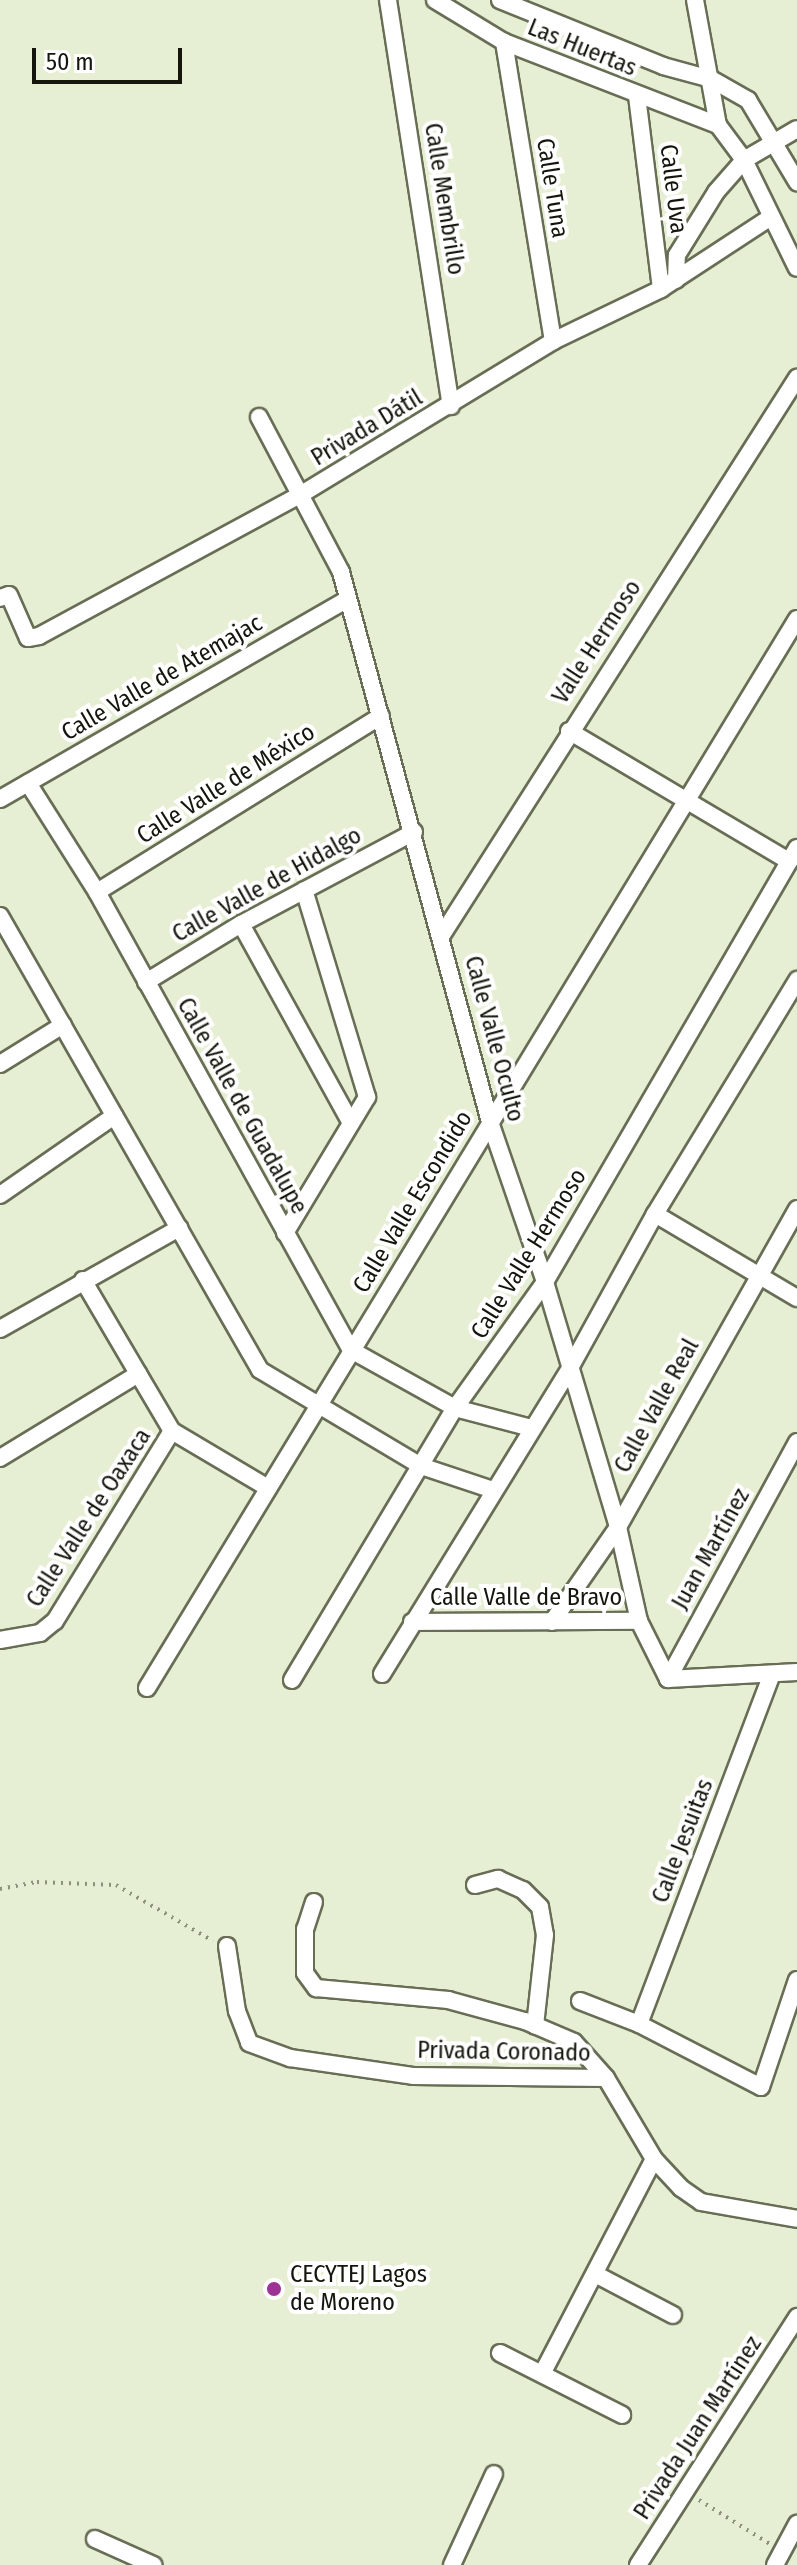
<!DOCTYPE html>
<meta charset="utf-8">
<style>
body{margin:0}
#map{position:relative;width:797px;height:2565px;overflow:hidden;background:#e6eed3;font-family:"Fira Sans Condensed",sans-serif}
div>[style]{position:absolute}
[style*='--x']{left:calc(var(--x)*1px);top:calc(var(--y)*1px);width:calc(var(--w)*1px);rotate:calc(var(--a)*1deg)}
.path>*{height:4px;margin-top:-2px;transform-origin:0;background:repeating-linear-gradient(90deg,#8b917d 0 2px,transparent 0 8px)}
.roads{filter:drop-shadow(2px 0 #676e55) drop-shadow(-2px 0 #676e55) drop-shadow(0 2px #676e55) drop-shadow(0 -2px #676e55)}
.street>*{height:16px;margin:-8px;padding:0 8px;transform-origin:8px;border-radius:8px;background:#fff}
.dots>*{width:22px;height:22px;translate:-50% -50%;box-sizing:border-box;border:4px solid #fff;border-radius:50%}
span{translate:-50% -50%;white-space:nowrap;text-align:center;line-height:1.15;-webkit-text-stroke:8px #fff;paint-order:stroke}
.street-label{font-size:24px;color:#14160d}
.poi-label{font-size:24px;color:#14160d}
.left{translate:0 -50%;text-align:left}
.scale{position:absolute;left:32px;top:48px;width:150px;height:36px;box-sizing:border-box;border:4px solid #14160d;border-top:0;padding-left:10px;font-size:24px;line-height:28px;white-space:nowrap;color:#14160d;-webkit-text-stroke:6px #fff;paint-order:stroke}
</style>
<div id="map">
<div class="path">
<div style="--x:0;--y:1889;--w:38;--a:-11"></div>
<div style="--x:37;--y:1882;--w:79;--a:2.2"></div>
<div style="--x:116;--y:1885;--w:112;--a:30"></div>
<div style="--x:699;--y:2500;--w:84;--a:31.8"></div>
</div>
<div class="roads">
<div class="street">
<div style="--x:388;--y:0;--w:411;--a:81.2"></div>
<div style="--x:435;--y:0;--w:81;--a:31.3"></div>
<div style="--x:504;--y:42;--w:230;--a:21.2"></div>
<div style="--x:500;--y:0;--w:176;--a:22"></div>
<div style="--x:663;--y:66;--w:50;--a:15.2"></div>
<div style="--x:711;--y:79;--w:43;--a:29.6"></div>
<div style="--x:748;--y:100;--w:96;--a:59.1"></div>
<div style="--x:695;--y:0;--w:127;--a:79.6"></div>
<div style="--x:718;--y:125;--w:44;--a:53.4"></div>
<div style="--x:744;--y:160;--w:120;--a:63.9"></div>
<div style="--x:504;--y:42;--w:303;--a:80.7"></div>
<div style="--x:637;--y:96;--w:194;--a:82.9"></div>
<div style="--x:676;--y:280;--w:25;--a:-88"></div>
<div style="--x:677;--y:255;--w:74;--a:-58.2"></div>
<div style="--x:716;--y:192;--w:43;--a:-48.8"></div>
<div style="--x:744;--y:160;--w:61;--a:-30.3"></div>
<div style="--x:259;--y:417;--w:175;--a:62.1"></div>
<div style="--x:341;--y:572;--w:570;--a:74.84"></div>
<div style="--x:490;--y:1122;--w:169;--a:71"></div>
<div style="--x:545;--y:1282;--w:256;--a:73.4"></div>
<div style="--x:618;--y:1527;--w:96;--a:77.4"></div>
<div style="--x:639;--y:1621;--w:65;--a:63.4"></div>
<div style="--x:0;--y:598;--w:9;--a:-18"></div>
<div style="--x:9;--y:595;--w:47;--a:66.2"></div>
<div style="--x:28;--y:638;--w:11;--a:-10"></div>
<div style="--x:39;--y:636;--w:297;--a:-28.4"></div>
<div style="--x:300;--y:495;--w:296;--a:-31.3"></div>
<div style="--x:553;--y:341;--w:120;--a:-25.7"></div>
<div style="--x:661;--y:289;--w:131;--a:-33.2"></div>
<div style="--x:569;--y:731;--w:256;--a:30.6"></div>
<div style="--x:28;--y:783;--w:129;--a:57.7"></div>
<div style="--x:97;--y:892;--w:524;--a:60.99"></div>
<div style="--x:351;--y:1350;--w:119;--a:29.1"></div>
<div style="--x:455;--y:1408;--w:79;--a:14.7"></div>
<div style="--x:0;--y:799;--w:401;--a:-29.9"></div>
<div style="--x:97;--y:892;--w:334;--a:-31.8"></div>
<div style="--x:0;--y:916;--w:523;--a:60.2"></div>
<div style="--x:260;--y:1370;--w:187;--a:30.8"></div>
<div style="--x:421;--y:1466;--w:76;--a:18.4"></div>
<div style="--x:241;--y:924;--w:227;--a:61.1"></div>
<div style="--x:442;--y:935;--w:661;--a:-57.49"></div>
<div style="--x:146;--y:982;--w:111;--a:-31.4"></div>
<div style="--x:241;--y:924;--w:196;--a:-28"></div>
<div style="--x:0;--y:1064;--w:74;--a:-31.8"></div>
<div style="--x:0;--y:1195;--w:139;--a:-34.7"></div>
<div style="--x:655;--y:1214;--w:165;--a:30.6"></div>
<div style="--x:285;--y:1233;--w:159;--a:-58.9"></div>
<div style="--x:367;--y:1097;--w:216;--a:-106.9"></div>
<div style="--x:83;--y:1280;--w:175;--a:59.5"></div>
<div style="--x:172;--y:1431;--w:112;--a:30.7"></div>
<div style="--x:0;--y:1329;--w:206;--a:-29.4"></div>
<div style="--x:0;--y:1458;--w:162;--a:-31.3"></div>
<div style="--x:412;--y:1622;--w:227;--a:-0.3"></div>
<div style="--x:552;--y:1622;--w:116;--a:-55.2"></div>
<div style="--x:618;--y:1527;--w:365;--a:-60.6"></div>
<div style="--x:0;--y:1640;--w:41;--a:-9.9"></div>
<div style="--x:40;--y:1633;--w:19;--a:-39"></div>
<div style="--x:55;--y:1621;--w:223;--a:-58.4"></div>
<div style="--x:382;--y:1674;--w:359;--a:-58.4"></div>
<div style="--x:570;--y:1368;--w:176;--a:-61.1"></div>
<div style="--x:655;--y:1214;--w:274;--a:-58.7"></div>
<div style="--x:668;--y:1679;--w:270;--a:-61.4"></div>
<div style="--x:668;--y:1679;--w:129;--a:-3.1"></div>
<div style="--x:292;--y:1680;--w:317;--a:-59.1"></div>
<div style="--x:455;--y:1408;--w:155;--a:-54.5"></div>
<div style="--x:545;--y:1282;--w:502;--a:-59.86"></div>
<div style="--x:147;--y:1688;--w:1251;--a:-58.7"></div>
<div style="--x:475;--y:1885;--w:24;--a:-15"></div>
<div style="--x:498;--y:1879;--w:27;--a:24"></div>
<div style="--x:523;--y:1890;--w:24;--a:45"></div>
<div style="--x:540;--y:1907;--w:28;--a:80"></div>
<div style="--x:545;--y:1935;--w:91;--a:96.3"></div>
<div style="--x:314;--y:1902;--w:28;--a:108"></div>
<div style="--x:305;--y:1929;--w:44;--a:90"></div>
<div style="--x:305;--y:1973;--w:19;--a:54"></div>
<div style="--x:316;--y:1988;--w:133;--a:5.2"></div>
<div style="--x:448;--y:2000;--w:80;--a:15.3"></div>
<div style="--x:525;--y:2021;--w:53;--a:23.2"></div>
<div style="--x:574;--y:2042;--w:48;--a:48.4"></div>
<div style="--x:227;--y:1946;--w:66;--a:81.3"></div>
<div style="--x:237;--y:2011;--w:34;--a:69"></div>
<div style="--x:249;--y:2043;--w:44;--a:20.1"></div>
<div style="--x:290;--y:2058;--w:124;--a:8.3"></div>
<div style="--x:413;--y:2076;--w:193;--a:0.6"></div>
<div style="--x:606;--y:2078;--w:94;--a:59.3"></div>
<div style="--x:654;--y:2159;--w:40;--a:47"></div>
<div style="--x:681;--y:2188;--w:24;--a:35"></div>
<div style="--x:701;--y:2202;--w:97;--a:10"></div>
<div style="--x:580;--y:2001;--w:63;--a:21.3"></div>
<div style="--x:639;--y:2024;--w:137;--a:27.3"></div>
<div style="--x:761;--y:2087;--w:113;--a:-71.4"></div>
<div style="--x:639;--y:2024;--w:374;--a:-69.2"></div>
<div style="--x:595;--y:2274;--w:88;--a:27.7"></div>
<div style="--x:500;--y:2353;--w:137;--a:26.9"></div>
<div style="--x:542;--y:2374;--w:242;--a:-62.5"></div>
<div style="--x:95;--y:2539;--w:64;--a:24.1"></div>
<div style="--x:452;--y:2565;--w:100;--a:-65.2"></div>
<div style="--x:638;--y:2565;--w:295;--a:-57.3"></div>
<div style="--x:775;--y:2565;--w:47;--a:-61.8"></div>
</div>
</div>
<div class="dots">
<div style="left:274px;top:2289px;background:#9c3395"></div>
</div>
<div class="street-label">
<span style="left:582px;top:48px;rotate:22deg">Las Huertas</span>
<span style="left:552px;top:188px;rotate:81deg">Calle Tuna</span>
<span style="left:673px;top:189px;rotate:83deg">Calle Uva</span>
<span style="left:444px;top:199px;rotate:81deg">Calle Membrillo</span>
<span style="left:367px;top:428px;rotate:-31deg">Privada Dátil</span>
<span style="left:597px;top:642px;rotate:-57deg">Valle Hermoso</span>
<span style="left:162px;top:678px;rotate:-30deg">Calle Valle de Atemajac</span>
<span style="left:226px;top:784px;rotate:-32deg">Calle Valle de México</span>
<span style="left:267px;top:885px;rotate:-29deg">Calle Valle de Hidalgo</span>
<span style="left:494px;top:1039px;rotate:75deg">Calle Valle Oculto</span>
<span style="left:242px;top:1106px;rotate:61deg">Calle Valle de Guadalupe</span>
<span style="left:413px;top:1202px;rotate:-59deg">Calle Valle Escondido</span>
<span style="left:529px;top:1254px;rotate:-58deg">Calle Valle Hermoso</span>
<span style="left:657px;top:1406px;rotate:-61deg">Calle Valle Real</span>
<span style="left:89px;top:1518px;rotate:-57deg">Calle Valle de Oaxaca</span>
<span style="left:711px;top:1549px;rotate:-61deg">Juan Martínez</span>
<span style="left:526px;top:1598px">Calle Valle de Bravo</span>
<span style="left:683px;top:1841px;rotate:-69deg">Calle Jesuitas</span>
<span style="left:504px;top:2052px;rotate:1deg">Privada Coronado</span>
<span style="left:698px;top:2428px;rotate:-57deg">Privada Juan Martínez</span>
</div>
<div class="poi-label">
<span class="left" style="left:290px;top:2289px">CECYTEJ Lagos<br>de Moreno</span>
</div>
<div class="scale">50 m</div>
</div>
